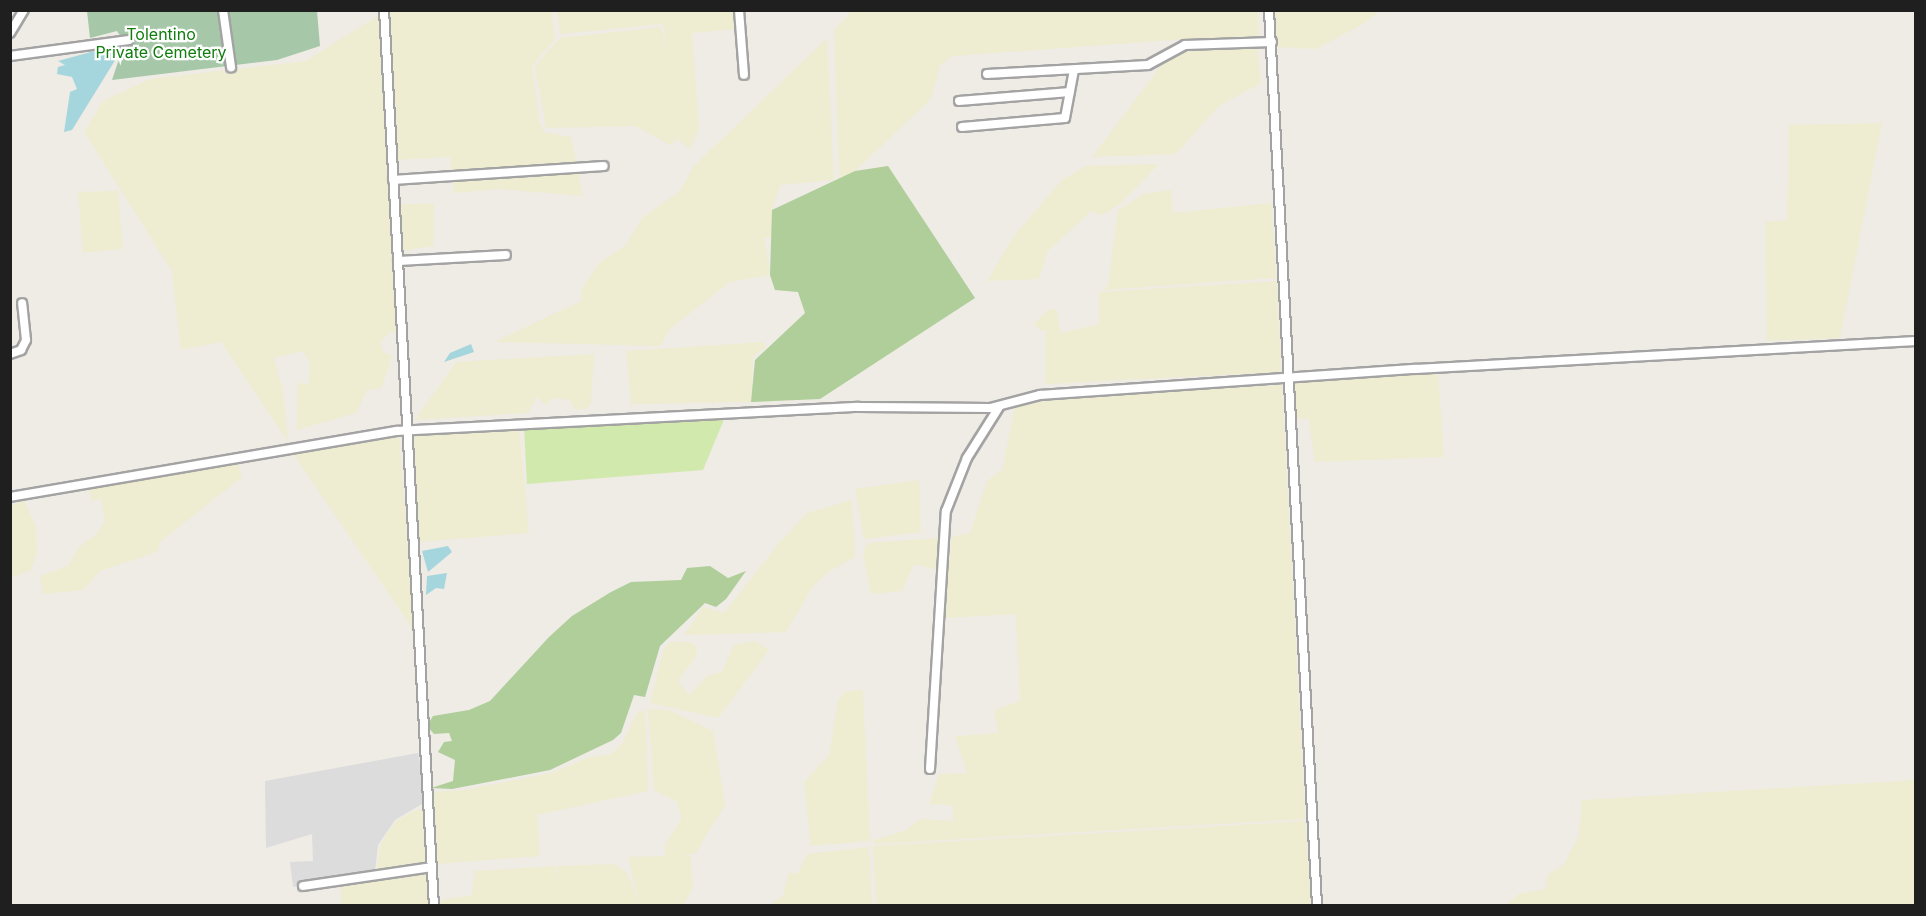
<!DOCTYPE html>
<style>
body{margin:0}
#map{position:relative;width:1926px;height:916px;overflow:hidden;background:#efebe5;font-family:Inter,sans-serif}
div>[style]{position:absolute}
[style*='--x']{left:calc(var(--x)*1px);top:calc(var(--y)*1px);width:calc(var(--w)*1px);rotate:calc(var(--a)*1deg)}
.residential>*{inset:0;background:#dddcdc}
.farmland>*{inset:0;background:#eeedd1}
.grass>*{inset:0;background:#d1e9ac}
.forest>*{inset:0;background:#afce9a}
.cemetery>*{inset:0;background:#a6c8a8}
.water>*{inset:0;background:#a6d6dd}
.roads{filter:drop-shadow(2px 0 #a3a3a3) drop-shadow(-2px 0 #a3a3a3) drop-shadow(0 2px #a3a3a3) drop-shadow(0 -2px #a3a3a3)}
.minor>*{height:8px;margin:-4px;padding:0 4px;transform-origin:4px;border-radius:4px;background:#fff}
span{translate:-50% -50%;white-space:nowrap;text-align:center;line-height:1.15;-webkit-text-stroke:4.5px #fff;paint-order:stroke}
.park-label{font-size:16px;color:#107d0d}
.frame{position:absolute;inset:0;border:12px solid #1f1f1f;pointer-events:none}
</style>
<div id="map">
<div class="residential">
<div style="clip-path:polygon(418px 753px,427px 801px,395px 820px,378px 845px,375px 871px,293px 887px,290px 862px,313px 861px,312px 834px,266px 848px,265px 781px)"></div>
</div>
<div class="farmland">
<div style="clip-path:polygon(853px 10px,1257px 10px,1259px 39px,1188px 39px,953px 56px,940px 65px,932px 96px,926px 104px,855px 171px,839px 179px,834px 30px)"></div>
<div style="clip-path:polygon(386px 11px,552px 11px,555px 40px,532px 65px,539px 121px,544px 132px,571px 137px,583px 196px,499px 189px,454px 193px,450px 157px,395px 160px)"></div>
<div style="clip-path:polygon(557px 11px,736px 11px,736px 29px,692px 33px,699px 129px,690px 149px,678px 139px,670px 145px,635px 126px,546px 128px,535px 66px,560px 38px,661px 27px,668px 55px,663px 24px,560px 34px)"></div>
<div style="clip-path:polygon(1273px 11px,1380px 11px,1365px 23px,1316px 49px,1275px 47px)"></div>
<div style="clip-path:polygon(379px 15px,397px 331px,389px 333px,380px 342px,383px 352px,392px 356px,382px 388px,367px 390px,356px 413px,297px 430px,298px 383px,309px 384px,309px 360px,303px 351px,274px 358px,283px 391px,288px 442px,221px 342px,181px 350px,172px 271px,84px 132px,103px 101px,150px 79px,306px 61px)"></div>
<div style="clip-path:polygon(827px 38px,834px 180px,780px 185px,772px 210px,772px 237px,764px 238px,770px 275px,730px 282px,670px 329px,660px 346px,494px 342px,581px 301px,582px 288px,599px 263px,626px 245px,642px 218px,680px 191px,693px 167px)"></div>
<div style="clip-path:polygon(1257px 44px,1261px 83px,1219px 106px,1176px 154px,1092px 157px,1160px 67px,1160px 59px,1180px 50px)"></div>
<div style="clip-path:polygon(1882px 123px,1840px 338px,1767px 341px,1765px 222px,1787px 220px,1789px 125px)"></div>
<div style="clip-path:polygon(1159px 164px,1121px 203px,1102px 215px,1091px 211px,1047px 252px,1039px 279px,987px 281px,1013px 237px,1062px 180px,1086px 166px)"></div>
<div style="clip-path:polygon(1171px 190px,1173px 213px,1271px 203px,1276px 278px,1102px 290px,1108px 286px,1118px 210px,1143px 194px)"></div>
<div style="clip-path:polygon(118px 191px,123px 249px,83px 253px,78px 192px)"></div>
<div style="clip-path:polygon(434px 203px,433px 246px,402px 251px,396px 205px)"></div>
<div style="clip-path:polygon(1277px 281px,1281px 372px,1045px 384px,1046px 330px,1040px 331px,1034px 323px,1051px 308px,1056px 310px,1061px 333px,1099px 324px,1099px 292px)"></div>
<div style="clip-path:polygon(764px 342px,765px 348px,753px 356px,751px 402px,631px 404px,626px 351px)"></div>
<div style="clip-path:polygon(594px 354px,591px 403px,586px 409px,574px 409px,570px 400px,554px 398px,545px 405px,537px 396px,528px 413px,415px 420px,456px 362px)"></div>
<div style="clip-path:polygon(1438px 373px,1444px 457px,1315px 462px,1309px 419px,1291px 418px,1290px 381px)"></div>
<div style="clip-path:polygon(1282px 385px,1305px 819px,874px 844px,874px 840px,906px 830px,920px 819px,953px 821px,953px 805px,929px 804px,939px 774px,967px 773px,955px 736px,998px 733px,994px 710px,1020px 701px,1016px 614px,944px 618px,952px 537px,970px 533px,987px 481px,1002px 470px,1015px 407px,1053px 399px)"></div>
<div style="clip-path:polygon(519px 427px,529px 533px,419px 542px,414px 435px)"></div>
<div style="clip-path:polygon(399px 434px,414px 631px,292px 452px)"></div>
<div style="clip-path:polygon(238px 463px,242px 477px,160px 542px,157px 552px,100px 571px,84px 590px,43px 594px,40px 576px,68px 566px,79px 547px,96px 535px,105px 521px,101px 498px,92px 502px,89px 488px)"></div>
<div style="clip-path:polygon(919px 480px,921px 532px,864px 539px,855px 489px)"></div>
<div style="clip-path:polygon(852px 500px,855px 557px,828px 572px,812px 588px,786px 632px,684px 635px,703px 607px,724px 613px,779px 543px,807px 513px)"></div>
<div style="clip-path:polygon(24px 501px,36px 526px,37px 553px,31px 570px,11px 578px,11px 505px)"></div>
<div style="clip-path:polygon(940px 538px,939px 570px,914px 564px,902px 591px,871px 594px,863px 555px,867px 543px)"></div>
<div style="clip-path:polygon(755px 641px,769px 650px,718px 718px,650px 703px,663px 651px,670px 642px,690px 642px,696px 646px,697px 655px,678px 681px,689px 695px,707px 676px,722px 672px,734px 645px)"></div>
<div style="clip-path:polygon(863px 690px,870px 841px,811px 846px,804px 782px,829px 755px,838px 700px,846px 691px)"></div>
<div style="clip-path:polygon(648px 709px,669px 710px,713px 731px,725px 805px,695px 854px,682px 855px,691px 856px,693px 888px,683px 905px,441px 905px,441px 900px,472px 895px,475px 871px,555px 866px,557px 882px,557px 866px,615px 864px,627px 873px,639px 903px,628px 857px,665px 856px,665px 845px,682px 818px,676px 801px,654px 790px)"></div>
<div style="clip-path:polygon(645px 710px,648px 791px,537px 815px,540px 856px,437px 864px,432px 792px,465px 790px,555px 772px,586px 758px,611px 754px,623px 742px,637px 713px)"></div>
<div style="clip-path:polygon(1915px 780px,1915px 905px,1505px 905px,1519px 894px,1545px 889px,1548px 875px,1564px 864px,1579px 835px,1582px 800px)"></div>
<div style="clip-path:polygon(418px 809px,424px 813px,430px 905px,341px 905px,340px 883px,376px 873px,380px 845px,387px 833px,397px 820px)"></div>
<div style="clip-path:polygon(1305px 821px,1311px 905px,876px 905px,873px 846px)"></div>
<div style="clip-path:polygon(869px 847px,872px 905px,771px 905px,783px 895px,789px 873px,798px 873px,807px 854px)"></div>
</div>
<div class="grass">
<div style="clip-path:polygon(725px 417px,703px 470px,527px 484px,524px 426px)"></div>
</div>
<div class="forest">
<div style="clip-path:polygon(888px 166px,975px 298px,820px 399px,751px 402px,755px 360px,805px 313px,798px 292px,775px 290px,770px 275px,772px 210px,855px 171px)"></div>
<div style="clip-path:polygon(710px 566px,728px 578px,746px 571px,726px 599px,716px 607px,705px 603px,660px 646px,645px 697px,634px 695px,621px 733px,613px 740px,550px 770px,452px 789px,431px 788px,453px 781px,455px 760px,438px 752px,444px 742px,452px 741px,449px 733px,434px 734px,427px 726px,433px 716px,469px 710px,490px 701px,549px 637px,572px 616px,611px 592px,631px 582px,681px 580px,687px 568px)"></div>
</div>
<div class="cemetery">
<div style="clip-path:polygon(87px 11px,317px 11px,320px 46px,277px 60px,112px 80px,118px 62px,130px 51px,117px 31px,90px 38px)"></div>
</div>
<div class="water">
<div style="clip-path:polygon(120px 44px,122px 49px,72px 130px,64px 132px,70px 92px,77px 89px,72px 77px,57px 74px,58px 67px,65px 65px,58px 61px)"></div>
<div style="clip-path:polygon(471px 344px,474px 352px,444px 362px,450px 353px)"></div>
<div style="clip-path:polygon(448px 546px,452px 552px,428px 572px,422px 551px)"></div>
<div style="clip-path:polygon(447px 573px,444px 589px,436px 588px,426px 595px,427px 576px)"></div>
</div>
<div class="roads">
<div class="minor">
<div style="--x:223;--y:10;--w:58;--a:82"></div>
<div style="--x:384;--y:10;--w:897;--a:86.81"></div>
<div style="--x:739;--y:10;--w:65;--a:85.6"></div>
<div style="--x:1269;--y:10;--w:897;--a:86.93"></div>
<div style="--x:10;--y:33;--w:27;--a:-59"></div>
<div style="--x:10;--y:56;--w:120;--a:-7.7"></div>
<div style="--x:987;--y:74;--w:161;--a:-3.2"></div>
<div style="--x:1148;--y:65;--w:42;--a:-28.4"></div>
<div style="--x:1185;--y:45;--w:87;--a:-2"></div>
<div style="--x:959;--y:101;--w:111;--a:-4.6"></div>
<div style="--x:962;--y:127;--w:103;--a:-5"></div>
<div style="--x:1065;--y:118;--w:49;--a:-79.4"></div>
<div style="--x:393;--y:180;--w:211;--a:-3.8"></div>
<div style="--x:398;--y:261;--w:108;--a:-3.2"></div>
<div style="--x:10;--y:354;--w:12;--a:-20"></div>
<div style="--x:21;--y:350;--w:11;--a:-63"></div>
<div style="--x:26;--y:340;--w:37;--a:-96"></div>
<div style="--x:10;--y:497;--w:392;--a:-9.7"></div>
<div style="--x:396;--y:431;--w:463;--a:-3"></div>
<div style="--x:858;--y:407;--w:132;--a:0.4"></div>
<div style="--x:990;--y:408;--w:52;--a:-14.6"></div>
<div style="--x:1040;--y:395;--w:376;--a:-4"></div>
<div style="--x:1415;--y:369;--w:502;--a:-3.2"></div>
<div style="--x:930;--y:769;--w:258;--a:-86.5"></div>
<div style="--x:946;--y:511;--w:57;--a:-68.4"></div>
<div style="--x:967;--y:458;--w:60;--a:-57.9"></div>
<div style="--x:303;--y:886;--w:130;--a:-8.4"></div>
</div>
</div>
<div class="park-label">
<span style="left:161px;top:43px">Tolentino<br>Private Cemetery</span>
</div>
<div class="frame"></div>
</div>
